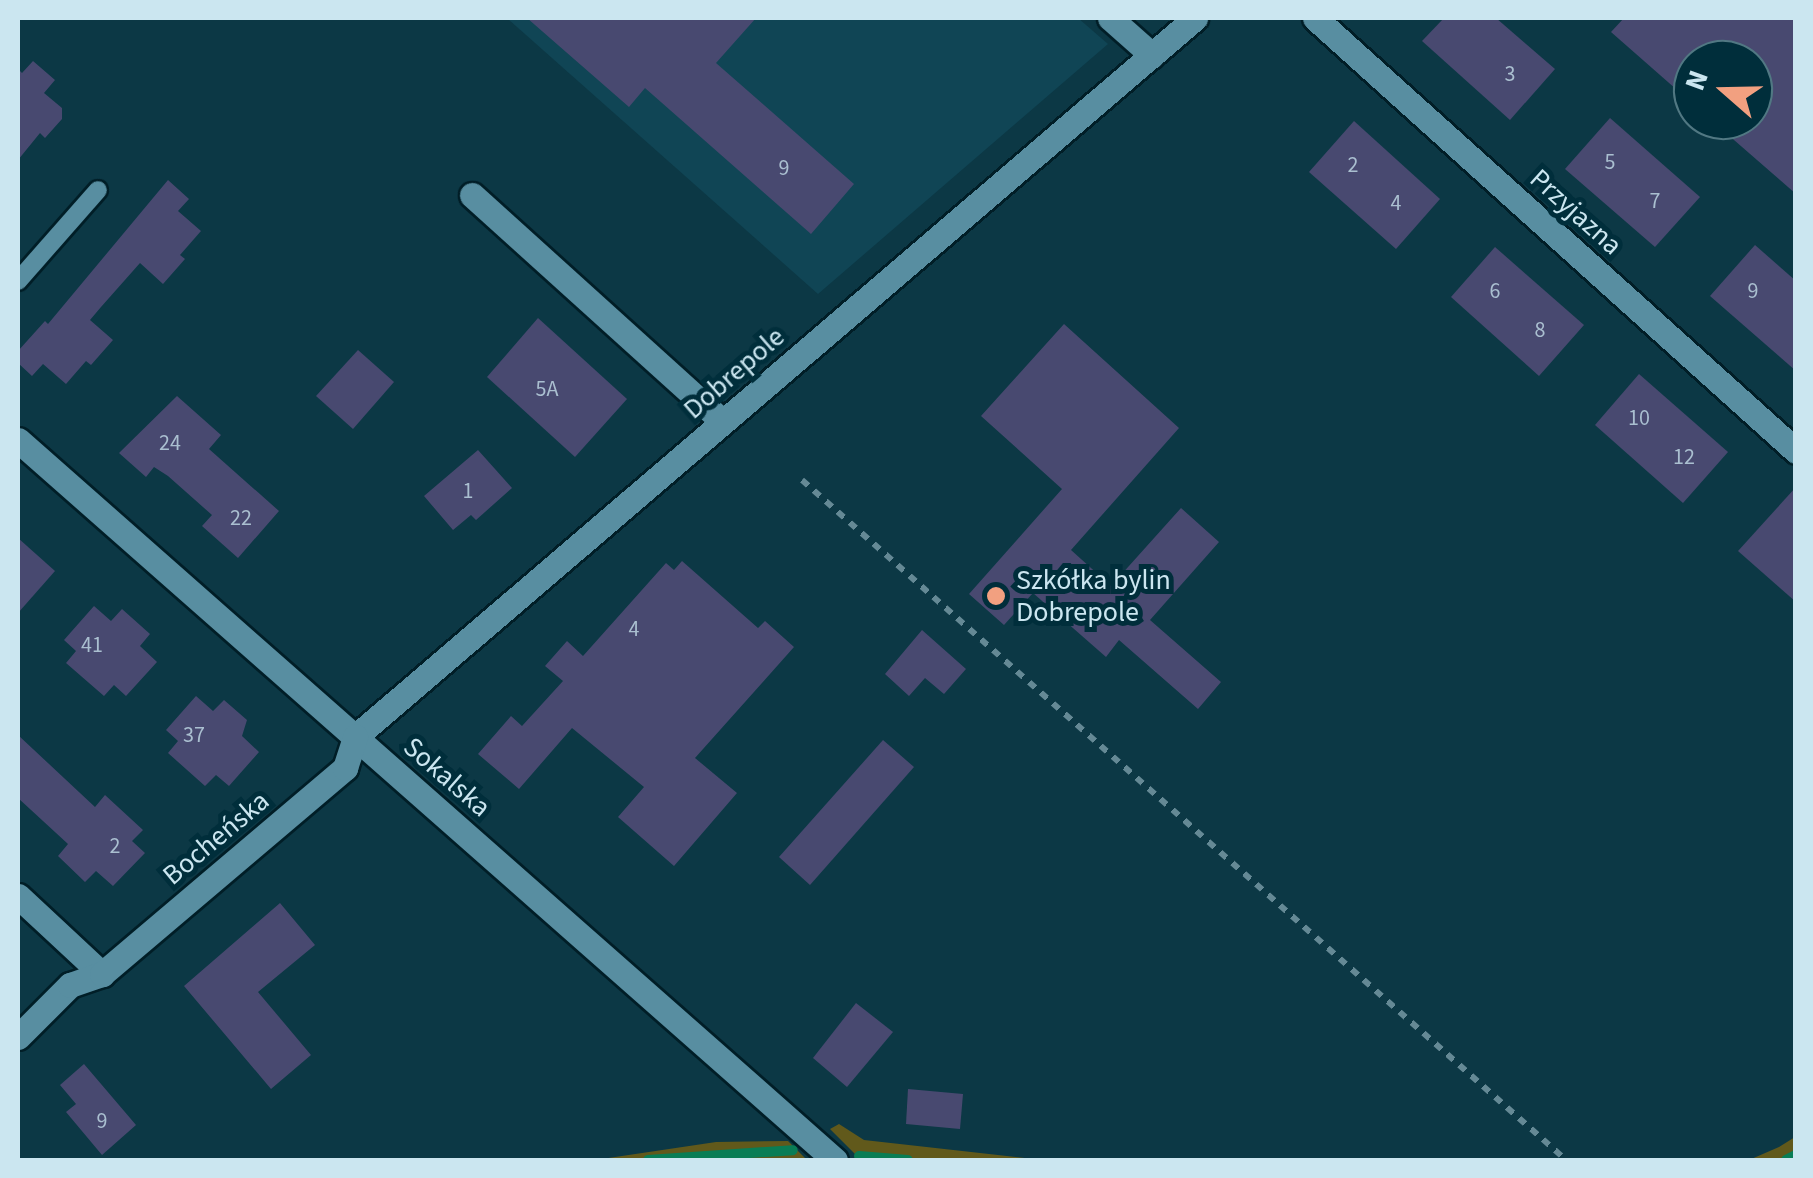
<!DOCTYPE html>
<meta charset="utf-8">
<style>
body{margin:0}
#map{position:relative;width:1813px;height:1178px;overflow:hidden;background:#0c3845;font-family:"Source Sans 3",sans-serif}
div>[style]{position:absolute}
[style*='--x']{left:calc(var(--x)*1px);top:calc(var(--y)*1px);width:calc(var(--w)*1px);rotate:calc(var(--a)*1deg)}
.built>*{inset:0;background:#104555}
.green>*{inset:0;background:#61591b}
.stream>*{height:10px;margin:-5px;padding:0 5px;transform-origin:5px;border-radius:5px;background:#097d55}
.building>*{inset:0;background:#484970}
.path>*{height:6px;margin-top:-3px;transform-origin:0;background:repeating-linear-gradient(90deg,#658995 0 8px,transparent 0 16px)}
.roads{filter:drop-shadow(2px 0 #011e27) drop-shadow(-2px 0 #011e27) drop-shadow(0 2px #011e27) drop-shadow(0 -2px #011e27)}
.lane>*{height:18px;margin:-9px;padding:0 9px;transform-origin:9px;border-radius:9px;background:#588ea1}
.street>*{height:25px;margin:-12.5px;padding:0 12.5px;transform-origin:12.5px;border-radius:12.5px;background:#588ea1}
.dots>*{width:28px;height:28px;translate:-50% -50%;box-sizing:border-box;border:5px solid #002e3b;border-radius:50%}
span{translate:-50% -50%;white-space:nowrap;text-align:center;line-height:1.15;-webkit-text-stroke:10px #002e3b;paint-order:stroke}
.number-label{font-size:22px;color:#aabfd0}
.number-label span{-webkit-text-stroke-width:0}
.street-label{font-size:28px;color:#cbe6f0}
.poi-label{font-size:28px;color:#cbe6f0}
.left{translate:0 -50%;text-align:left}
.frame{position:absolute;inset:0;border:20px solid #cbe6f0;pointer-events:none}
.north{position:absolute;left:1673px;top:40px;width:100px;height:100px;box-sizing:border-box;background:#002e3b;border:2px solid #517883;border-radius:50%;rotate:290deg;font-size:28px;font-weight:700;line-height:40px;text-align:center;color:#cbe6f0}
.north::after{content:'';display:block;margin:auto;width:35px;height:45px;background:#f2a080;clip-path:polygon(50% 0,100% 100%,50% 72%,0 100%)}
</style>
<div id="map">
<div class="built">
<div style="clip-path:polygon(507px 18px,1078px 18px,1108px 44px,818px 294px)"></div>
</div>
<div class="green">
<div style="clip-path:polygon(839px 1124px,864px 1140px,1042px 1160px,861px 1160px,830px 1129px)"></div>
<div style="clip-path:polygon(1795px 1137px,1795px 1160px,1749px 1160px,1779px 1147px)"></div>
<div style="clip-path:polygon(788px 1141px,807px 1160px,595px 1160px,716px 1142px)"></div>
</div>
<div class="stream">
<div style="--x:859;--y:1156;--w:49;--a:4.7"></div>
<div style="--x:648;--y:1160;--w:145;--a:-3.9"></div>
<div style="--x:1786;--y:1160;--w:11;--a:-27"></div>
</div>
<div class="building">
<div style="clip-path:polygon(527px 18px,756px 18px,716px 63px,854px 184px,811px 234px,645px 88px,629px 107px)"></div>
<div style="clip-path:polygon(1444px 18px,1496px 18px,1555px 69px,1510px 120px,1422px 41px)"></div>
<div style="clip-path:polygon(1624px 18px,1796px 18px,1796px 194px,1711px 120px,1753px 120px,1753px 60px,1693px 60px,1693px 104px,1611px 32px)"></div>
<div style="clip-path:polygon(33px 61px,55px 80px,44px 93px,62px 108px,62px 119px,45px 138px,40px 133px,18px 160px,18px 69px,22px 73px)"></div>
<div style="clip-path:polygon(1610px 118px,1700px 197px,1655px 247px,1565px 169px)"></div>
<div style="clip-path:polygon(1354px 121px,1440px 199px,1396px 249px,1309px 172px)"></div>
<div style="clip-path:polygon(168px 180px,189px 199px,178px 211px,201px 231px,180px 255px,185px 259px,163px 284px,140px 263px,101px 307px,90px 320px,113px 340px,91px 365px,86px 361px,66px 384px,43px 364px,32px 376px,18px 363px,18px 351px,45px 321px,48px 324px)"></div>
<div style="clip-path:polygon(1755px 245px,1796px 281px,1796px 371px,1710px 296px)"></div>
<div style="clip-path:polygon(1495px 247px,1584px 325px,1539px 376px,1451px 297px)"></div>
<div style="clip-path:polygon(538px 318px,627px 399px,575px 457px,487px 377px)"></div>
<div style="clip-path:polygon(1064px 324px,1179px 428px,1071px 550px,1111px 586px,1181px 508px,1219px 542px,1150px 620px,1221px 682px,1198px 709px,1119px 640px,1106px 657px,1033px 593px,1004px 625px,969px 594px,1062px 489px,981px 416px)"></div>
<div style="clip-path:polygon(358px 350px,394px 382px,353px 429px,316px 396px)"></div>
<div style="clip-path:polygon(1639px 374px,1728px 452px,1683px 503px,1595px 425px)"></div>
<div style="clip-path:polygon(177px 396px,221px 435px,209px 449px,279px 511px,238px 558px,202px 526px,212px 515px,168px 476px,154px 467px,146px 477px,119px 453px)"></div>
<div style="clip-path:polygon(478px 450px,512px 488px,476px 520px,471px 515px,453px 530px,424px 496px)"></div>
<div style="clip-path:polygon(1796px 487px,1796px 602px,1738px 551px)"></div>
<div style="clip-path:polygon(18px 538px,55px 571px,18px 613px)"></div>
<div style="clip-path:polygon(682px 561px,758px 628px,765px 621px,794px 647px,695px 758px,737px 793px,674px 866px,618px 817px,644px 787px,572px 728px,519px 789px,478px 754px,511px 716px,522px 726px,563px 681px,545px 666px,567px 641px,583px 656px,666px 563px,674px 570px)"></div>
<div style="clip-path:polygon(94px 606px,111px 621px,122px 609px,150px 634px,140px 646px,157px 662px,126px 696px,114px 685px,104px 696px,66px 663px,76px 651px,64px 640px)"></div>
<div style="clip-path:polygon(922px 630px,966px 669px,944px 694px,925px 678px,909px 696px,885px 674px)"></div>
<div style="clip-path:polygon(196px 696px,213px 711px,224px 700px,247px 720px,242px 736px,259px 752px,229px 786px,216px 775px,205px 786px,168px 753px,178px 741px,166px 730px)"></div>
<div style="clip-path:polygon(18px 735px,95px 807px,105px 795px,143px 830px,132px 841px,145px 853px,113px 886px,96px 871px,85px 882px,58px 856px,68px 844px,18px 798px)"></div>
<div style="clip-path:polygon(883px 740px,914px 767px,810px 885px,779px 857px)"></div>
<div style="clip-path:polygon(280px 903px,315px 945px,258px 992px,311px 1055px,271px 1089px,184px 986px)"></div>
<div style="clip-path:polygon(856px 1003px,893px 1032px,847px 1087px,813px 1058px)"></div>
<div style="clip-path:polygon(84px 1064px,136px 1125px,102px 1155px,66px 1112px,76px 1104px,60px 1085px)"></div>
<div style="clip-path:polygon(908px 1089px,963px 1094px,960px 1129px,906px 1124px)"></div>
</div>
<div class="path">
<div style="--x:802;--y:480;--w:1023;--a:41.67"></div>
</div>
<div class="roads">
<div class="lane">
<div style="--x:18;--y:281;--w:121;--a:-48.7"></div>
</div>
<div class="street">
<div style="--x:1110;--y:18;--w:56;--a:41.4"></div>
<div style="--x:1315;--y:18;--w:647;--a:41.99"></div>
<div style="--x:472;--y:195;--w:338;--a:42.1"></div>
<div style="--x:18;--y:440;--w:1089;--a:41.39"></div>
<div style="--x:355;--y:737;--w:1106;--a:-40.56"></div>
<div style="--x:18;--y:896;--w:115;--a:42.9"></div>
<div style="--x:18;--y:1037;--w:74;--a:-45"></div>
<div style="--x:70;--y:985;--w:34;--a:-19"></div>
<div style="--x:102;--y:974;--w:319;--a:-40.3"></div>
<div style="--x:345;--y:768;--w:33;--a:-72"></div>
</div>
</div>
<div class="dots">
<div style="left:996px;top:596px;background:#f2a080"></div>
</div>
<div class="number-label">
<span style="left:1510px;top:75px">3</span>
<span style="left:1610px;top:163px">5</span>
<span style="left:1353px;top:166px">2</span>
<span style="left:784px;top:169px">9</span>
<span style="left:1655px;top:202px">7</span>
<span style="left:1396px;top:204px">4</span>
<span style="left:1495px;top:292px">6</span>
<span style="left:1753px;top:292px">9</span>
<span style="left:1540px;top:331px">8</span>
<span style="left:547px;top:390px">5A</span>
<span style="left:1639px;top:419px">10</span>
<span style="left:170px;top:444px">24</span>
<span style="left:1684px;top:458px">12</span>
<span style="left:468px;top:492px">1</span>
<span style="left:241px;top:519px">22</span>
<span style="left:634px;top:630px">4</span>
<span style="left:92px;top:646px">41</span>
<span style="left:194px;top:736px">37</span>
<span style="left:115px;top:847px">2</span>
<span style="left:102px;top:1122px">9</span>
</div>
<div class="street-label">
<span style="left:1576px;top:212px;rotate:42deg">Przyjazna</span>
<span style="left:734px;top:373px;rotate:-41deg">Dobrepole</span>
<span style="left:447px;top:777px;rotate:41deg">Sokalska</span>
<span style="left:216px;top:838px;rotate:-40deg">Bocheńska</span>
</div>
<div class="poi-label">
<span class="left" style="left:1016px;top:596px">Szkółka bylin<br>Dobrepole</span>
</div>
<div class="frame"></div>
<div class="north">N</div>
</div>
